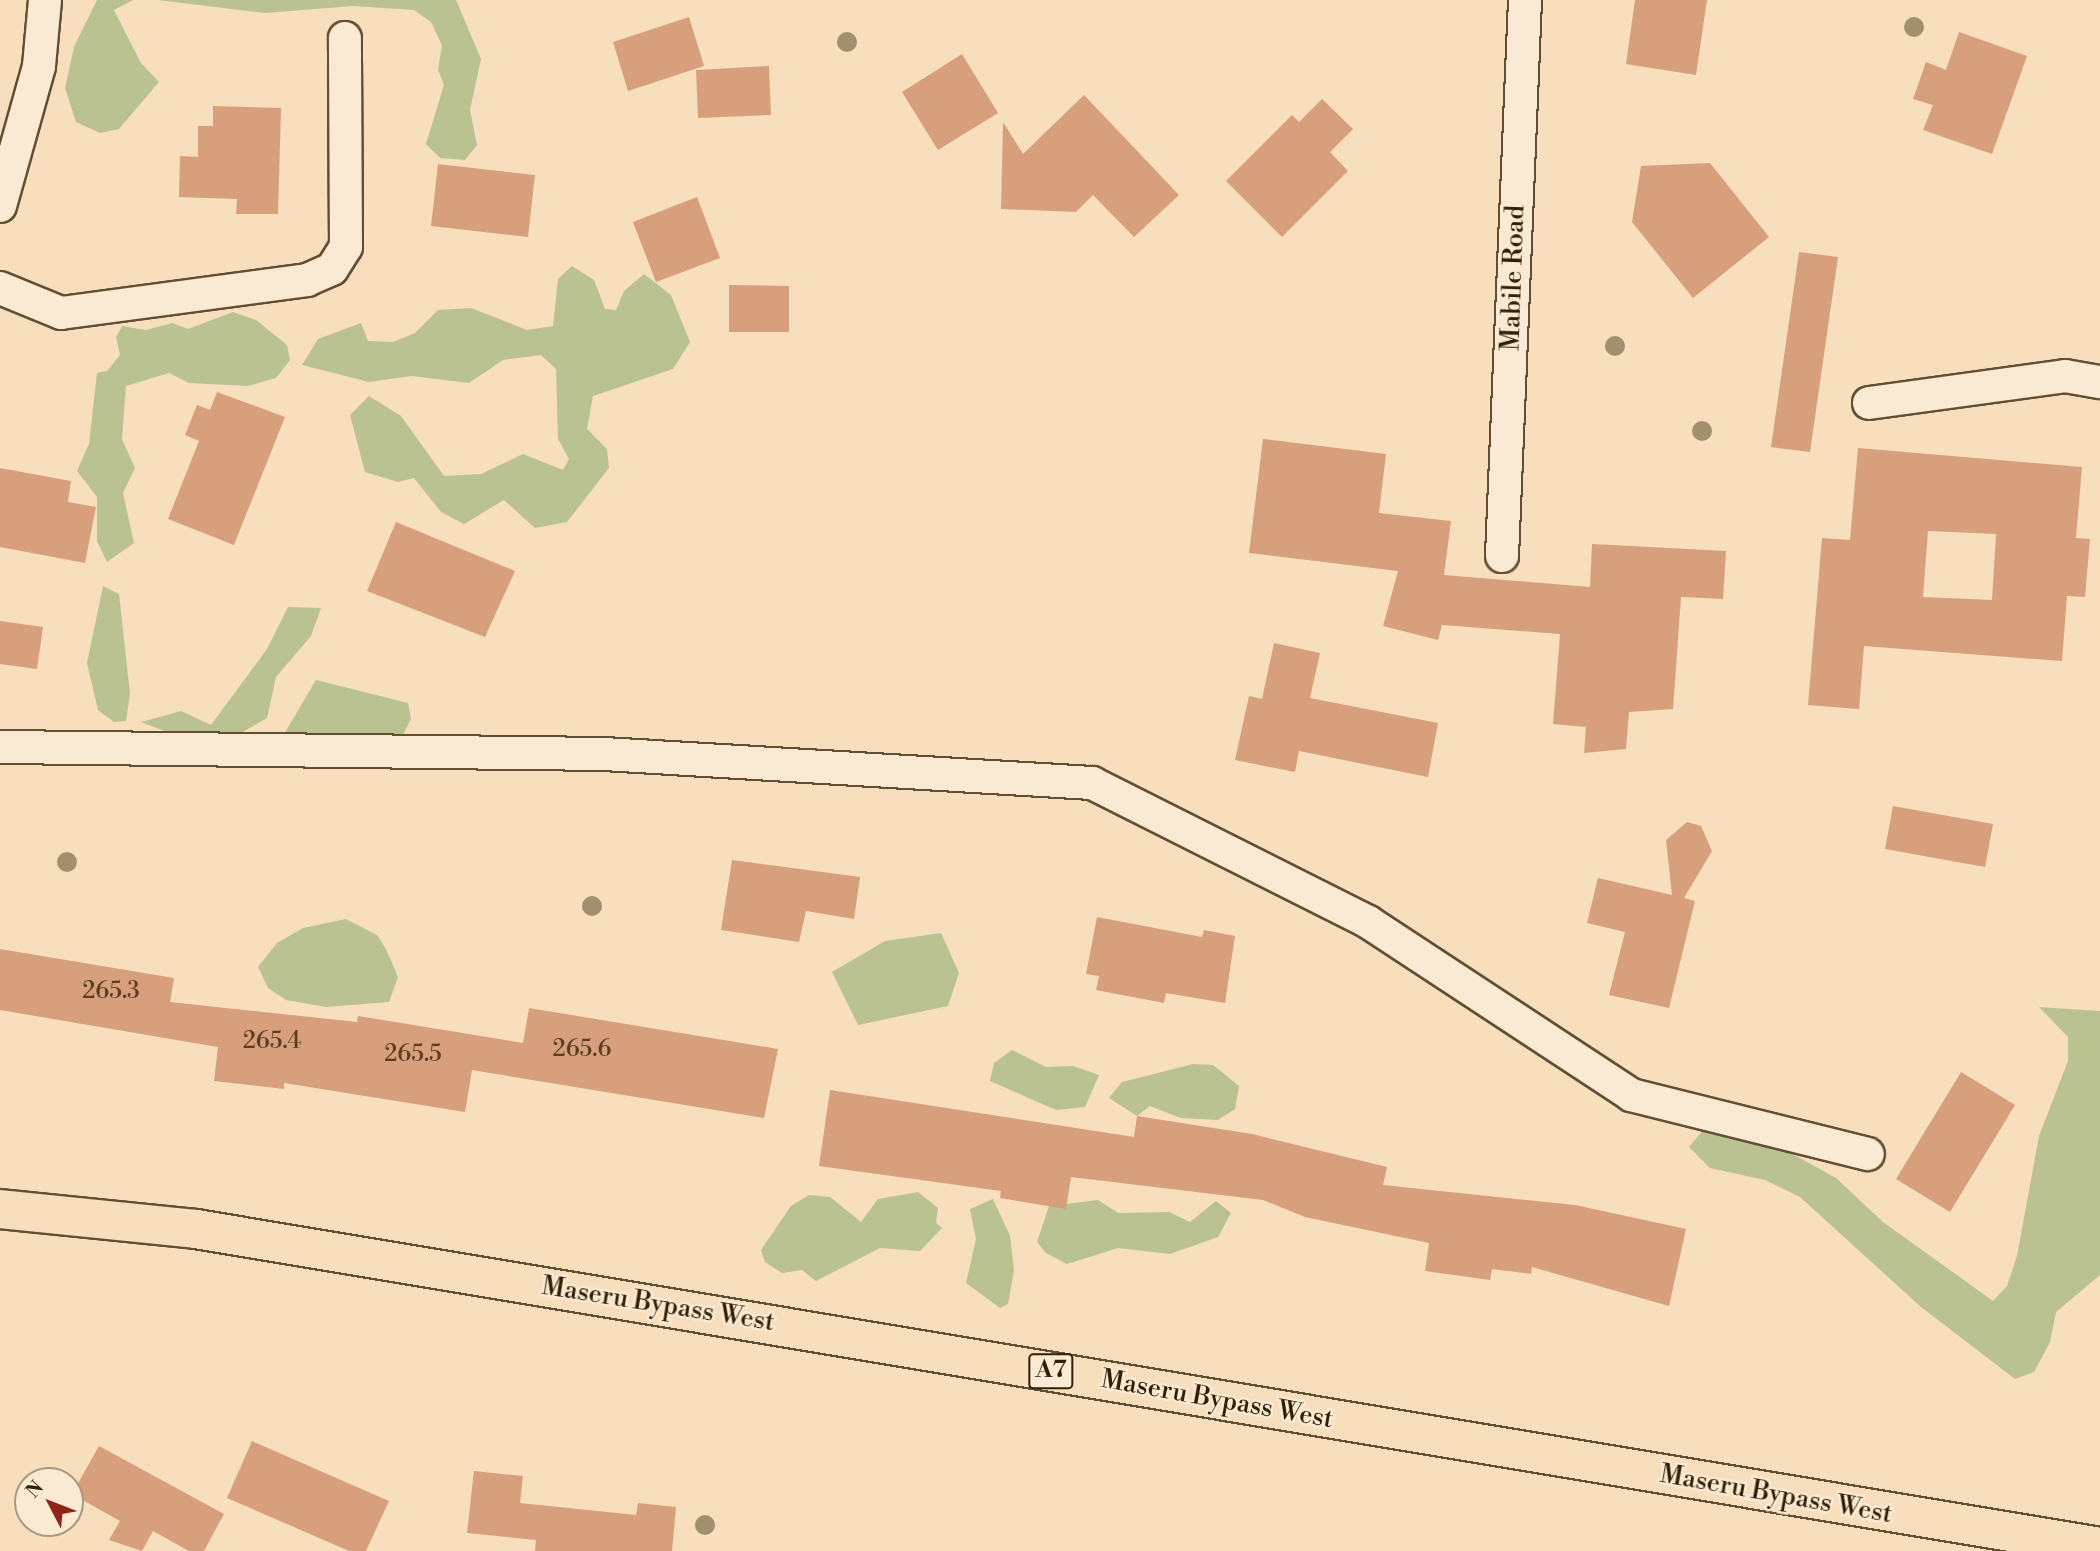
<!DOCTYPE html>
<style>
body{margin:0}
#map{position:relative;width:2100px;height:1551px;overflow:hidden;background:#f7debc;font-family:"Libre Bodoni",serif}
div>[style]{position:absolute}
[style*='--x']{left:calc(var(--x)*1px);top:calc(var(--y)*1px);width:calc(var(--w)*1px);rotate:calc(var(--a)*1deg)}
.green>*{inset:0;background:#bac292}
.building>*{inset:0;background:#d89f7c}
.roads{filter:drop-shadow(2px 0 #624e32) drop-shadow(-2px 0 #624e32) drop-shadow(0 2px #624e32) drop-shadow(0 -2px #624e32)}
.minor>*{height:32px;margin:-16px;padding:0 16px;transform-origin:16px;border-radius:16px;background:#faead3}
.primary>*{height:38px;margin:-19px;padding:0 19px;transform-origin:19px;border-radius:19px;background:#f7debc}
.trees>*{width:20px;height:20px;margin:-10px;border-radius:50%;background:#a18f6e}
span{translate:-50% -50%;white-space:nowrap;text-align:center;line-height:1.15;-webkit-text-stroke:5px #faead3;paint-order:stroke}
.number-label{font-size:23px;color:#5b3e22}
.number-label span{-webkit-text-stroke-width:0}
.shield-label span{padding:2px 5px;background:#faead3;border:2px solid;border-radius:5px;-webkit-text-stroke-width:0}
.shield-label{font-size:24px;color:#311e04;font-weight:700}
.street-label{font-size:26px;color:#311e04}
.north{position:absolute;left:14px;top:1467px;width:70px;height:70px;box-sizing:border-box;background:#faead3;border:2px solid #aa9880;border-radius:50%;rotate:312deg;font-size:19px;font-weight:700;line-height:28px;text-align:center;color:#311e04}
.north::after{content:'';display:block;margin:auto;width:24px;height:32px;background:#8f2418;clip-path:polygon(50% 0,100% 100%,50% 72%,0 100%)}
</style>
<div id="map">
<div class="green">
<div style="clip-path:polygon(97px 0,133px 0,114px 10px,141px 63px,159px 82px,119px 129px,100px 133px,76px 122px,65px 88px,74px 47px)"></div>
<div style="clip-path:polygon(158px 0,456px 0,481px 59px,470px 110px,477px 145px,465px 160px,440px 158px,426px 144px,444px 85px,438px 70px,442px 45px,431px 22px,414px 10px,353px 6px,265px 13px)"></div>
<div style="clip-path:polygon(572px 266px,594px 280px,605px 309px,616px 310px,624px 291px,644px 274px,671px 295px,690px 342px,673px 369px,593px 396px,587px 429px,607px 449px,609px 468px,567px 522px,535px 528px,504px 500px,464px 524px,441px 512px,414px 478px,398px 482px,365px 472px,350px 415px,369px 396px,401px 416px,444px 476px,481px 474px,523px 454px,563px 470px,569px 459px,558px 439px,556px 369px,541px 355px,503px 360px,469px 383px,412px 376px,369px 382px,302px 365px,318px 339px,361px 323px,368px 341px,393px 342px,415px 333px,438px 310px,471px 308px,527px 330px,553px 326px,558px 279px)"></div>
<div style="clip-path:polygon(233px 312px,256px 320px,287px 345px,290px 360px,276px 378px,248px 386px,189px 383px,169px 373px,126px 386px,122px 439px,135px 468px,123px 493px,134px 543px,107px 562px,97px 541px,97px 497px,77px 471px,89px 444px,97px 373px,107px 371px,120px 355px,116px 337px,122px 326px,146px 330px,172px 323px,188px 329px)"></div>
<div style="clip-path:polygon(103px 586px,119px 594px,130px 694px,126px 721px,114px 722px,98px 710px,87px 663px)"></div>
<div style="clip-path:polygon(288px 607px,321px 608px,311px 636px,276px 677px,267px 718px,229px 740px,172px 734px,141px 722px,181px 711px,211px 725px,267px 649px)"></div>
<div style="clip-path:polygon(316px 680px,408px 703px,411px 719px,403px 735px,372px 745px,298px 741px,284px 734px)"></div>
<div style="clip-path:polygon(346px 919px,377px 935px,386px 949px,398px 977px,389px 1002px,326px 1007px,286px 1000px,268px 988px,258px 967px,277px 943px,303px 928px)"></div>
<div style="clip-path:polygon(941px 933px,959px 973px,948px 1006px,858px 1025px,832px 972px,885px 941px)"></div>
<div style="clip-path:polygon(2039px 1007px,2100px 1011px,2100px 1275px,2056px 1312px,2050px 1342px,2034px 1372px,2015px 1379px,1921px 1307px,1800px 1197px,1765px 1180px,1710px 1168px,1689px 1147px,1704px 1129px,1747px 1135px,1798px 1157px,1836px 1178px,1883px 1222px,1993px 1301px,2007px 1286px,2017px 1256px,2039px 1136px,2068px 1061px,2068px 1037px)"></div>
<div style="clip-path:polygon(1012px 1050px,1046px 1067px,1073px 1066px,1099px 1075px,1085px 1107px,1056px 1110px,990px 1081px,994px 1063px)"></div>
<div style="clip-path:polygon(1193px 1064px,1213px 1065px,1239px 1086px,1235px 1109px,1218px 1120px,1181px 1118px,1150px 1106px,1137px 1116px,1109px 1098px,1122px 1082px)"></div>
<div style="clip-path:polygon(918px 1192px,938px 1208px,936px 1223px,942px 1228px,920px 1251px,880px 1248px,816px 1281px,802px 1270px,782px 1273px,765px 1262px,761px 1250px,791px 1206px,809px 1195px,830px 1197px,861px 1222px,878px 1199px)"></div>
<div style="clip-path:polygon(993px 1199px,1010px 1236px,1014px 1270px,1008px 1304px,1000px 1308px,966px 1283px,976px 1239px,970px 1209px)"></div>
<div style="clip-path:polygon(1098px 1200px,1118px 1213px,1169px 1212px,1190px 1222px,1216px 1201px,1231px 1213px,1218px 1237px,1170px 1254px,1118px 1248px,1067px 1264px,1046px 1253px,1037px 1242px,1049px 1206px)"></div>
</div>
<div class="building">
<div style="clip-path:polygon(1635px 0,1707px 0,1696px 75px,1626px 64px)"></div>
<div style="clip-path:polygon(689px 17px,704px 66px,628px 91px,613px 42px)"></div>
<div style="clip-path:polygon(1959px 32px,2027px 56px,1992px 154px,1923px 130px,1933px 105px,1913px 99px,1926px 62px,1946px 70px)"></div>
<div style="clip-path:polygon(962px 54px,998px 113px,938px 150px,902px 92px)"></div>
<div style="clip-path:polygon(769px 66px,771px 115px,698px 118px,696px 70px)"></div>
<div style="clip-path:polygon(1084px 95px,1179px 195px,1134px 237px,1093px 195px,1076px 212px,1001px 209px,1003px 122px,1023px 154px)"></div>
<div style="clip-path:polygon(1322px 99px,1353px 129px,1330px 152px,1348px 171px,1282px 237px,1226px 181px,1292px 115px,1299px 122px)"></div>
<div style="clip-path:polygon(213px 106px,281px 108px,278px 214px,236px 214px,237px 199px,179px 197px,180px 156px,198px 157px,198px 126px,213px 126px)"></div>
<div style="clip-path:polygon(1710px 163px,1769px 237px,1693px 298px,1632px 222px,1641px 166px)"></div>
<div style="clip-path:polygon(438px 164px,535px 175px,528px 237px,431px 226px)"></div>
<div style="clip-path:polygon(697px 197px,720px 258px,656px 282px,633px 222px)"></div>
<div style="clip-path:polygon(1799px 252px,1838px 257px,1810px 452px,1771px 447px)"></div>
<div style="clip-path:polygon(729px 285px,789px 286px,789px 332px,729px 332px)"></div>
<div style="clip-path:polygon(217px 392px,285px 417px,234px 545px,168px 519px,199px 441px,185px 435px,197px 405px,210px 410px)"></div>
<div style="clip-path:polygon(1263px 439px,1386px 454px,1379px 513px,1451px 521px,1444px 575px,1590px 587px,1592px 544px,1726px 551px,1723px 599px,1681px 597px,1673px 709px,1629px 712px,1626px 749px,1584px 753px,1586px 727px,1553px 724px,1560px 634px,1442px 625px,1438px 640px,1383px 626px,1398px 571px,1249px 553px)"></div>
<div style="clip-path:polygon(evenodd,1858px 448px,2082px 467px,2076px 538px,2090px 539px,2085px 597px,2067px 596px,2062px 661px,1864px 646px,1859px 709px,1808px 705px,1822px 538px,1850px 540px,1858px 448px,1928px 531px,1996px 534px,1992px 600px,1923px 597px,1928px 531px)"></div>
<div style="clip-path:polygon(0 468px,71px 481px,68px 502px,96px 507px,85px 563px,0 547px)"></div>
<div style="clip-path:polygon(396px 522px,515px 571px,485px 637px,367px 591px)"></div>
<div style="clip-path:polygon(0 621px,43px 627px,37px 669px,0 664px)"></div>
<div style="clip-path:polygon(1274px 643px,1320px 653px,1310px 698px,1438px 723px,1428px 777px,1299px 751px,1295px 772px,1235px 760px,1249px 696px,1262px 699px)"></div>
<div style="clip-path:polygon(1893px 806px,1993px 824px,1985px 867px,1885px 849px)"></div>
<div style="clip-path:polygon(1687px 822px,1701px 826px,1712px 851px,1684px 898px,1695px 901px,1669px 1008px,1609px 995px,1625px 932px,1587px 923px,1598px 878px,1672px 895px,1666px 840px)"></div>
<div style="clip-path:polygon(732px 860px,860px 877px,854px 919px,806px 911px,799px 942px,721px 930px)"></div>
<div style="clip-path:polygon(1097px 917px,1202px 937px,1204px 930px,1235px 936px,1225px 1003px,1166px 993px,1164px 1003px,1096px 990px,1099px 976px,1086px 974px)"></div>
<div style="clip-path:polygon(0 949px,174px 978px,170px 1002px,357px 1022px,358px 1016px,523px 1043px,529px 1008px,778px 1049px,764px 1118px,472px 1070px,465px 1112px,284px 1083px,284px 1089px,214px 1081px,218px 1047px,0 1010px)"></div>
<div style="clip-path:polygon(1961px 1072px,2015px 1105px,1950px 1212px,1896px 1179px)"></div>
<div style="clip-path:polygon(830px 1090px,1134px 1137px,1137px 1116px,1252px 1134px,1387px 1167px,1383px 1185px,1575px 1205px,1686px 1229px,1669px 1306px,1532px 1267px,1531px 1274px,1492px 1269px,1490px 1280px,1425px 1271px,1429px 1243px,1305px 1217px,1263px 1200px,1071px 1177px,1066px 1209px,1000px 1198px,1001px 1191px,819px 1166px)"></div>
<div style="clip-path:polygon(252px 1441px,389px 1501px,366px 1551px,349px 1551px,227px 1498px)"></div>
<div style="clip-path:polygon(99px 1446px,224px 1514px,204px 1551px,189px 1551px,153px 1531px,142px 1551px,109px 1540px,120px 1521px,72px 1494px)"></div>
<div style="clip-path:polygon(474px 1471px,523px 1476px,520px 1503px,636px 1515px,638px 1503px,676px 1507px,672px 1551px,535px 1551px,536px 1540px,467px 1533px)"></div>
</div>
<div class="roads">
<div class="minor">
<div style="--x:0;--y:206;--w:145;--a:-74.4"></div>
<div style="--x:39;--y:66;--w:66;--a:-84.8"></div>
<div style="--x:0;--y:288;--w:66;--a:22.3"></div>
<div style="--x:61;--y:313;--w:248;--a:-7.6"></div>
<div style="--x:307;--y:280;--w:27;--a:-24"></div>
<div style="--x:332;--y:269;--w:26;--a:-58"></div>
<div style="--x:346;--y:247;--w:209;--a:-90.3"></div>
<div style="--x:1869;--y:403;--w:198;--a:-7.8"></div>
<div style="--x:2065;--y:376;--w:36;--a:10"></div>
<div style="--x:1502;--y:556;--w:556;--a:-87.63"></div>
<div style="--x:0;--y:747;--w:604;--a:0.66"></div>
<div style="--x:604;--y:754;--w:489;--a:3.4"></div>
<div style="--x:1092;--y:783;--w:309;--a:26.7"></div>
<div style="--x:1368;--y:922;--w:315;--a:33.3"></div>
<div style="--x:1631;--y:1095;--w:244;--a:14"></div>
</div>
<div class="primary">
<div style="--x:0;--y:1209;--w:197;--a:5.8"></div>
<div style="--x:196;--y:1229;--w:1930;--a:9.48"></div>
</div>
</div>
<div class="trees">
<div style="left:1914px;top:27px"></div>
<div style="left:847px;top:42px"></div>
<div style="left:1615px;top:346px"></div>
<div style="left:1702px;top:431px"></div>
<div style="left:67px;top:862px"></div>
<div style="left:592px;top:906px"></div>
<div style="left:705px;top:1525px"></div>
</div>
<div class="number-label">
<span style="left:111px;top:991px">265.3</span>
<span style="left:272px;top:1041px">265.4</span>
<span style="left:582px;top:1049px">265.6</span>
<span style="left:413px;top:1054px">265.5</span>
</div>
<div class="shield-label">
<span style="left:1051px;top:1371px">A7</span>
</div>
<div class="street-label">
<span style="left:1514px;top:278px;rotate:-88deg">Mabile Road</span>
<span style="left:658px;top:1305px;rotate:9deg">Maseru Bypass West</span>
<span style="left:1217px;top:1400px;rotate:10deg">Maseru Bypass West</span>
<span style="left:1776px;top:1495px;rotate:10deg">Maseru Bypass West</span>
</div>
<div class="north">N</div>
</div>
